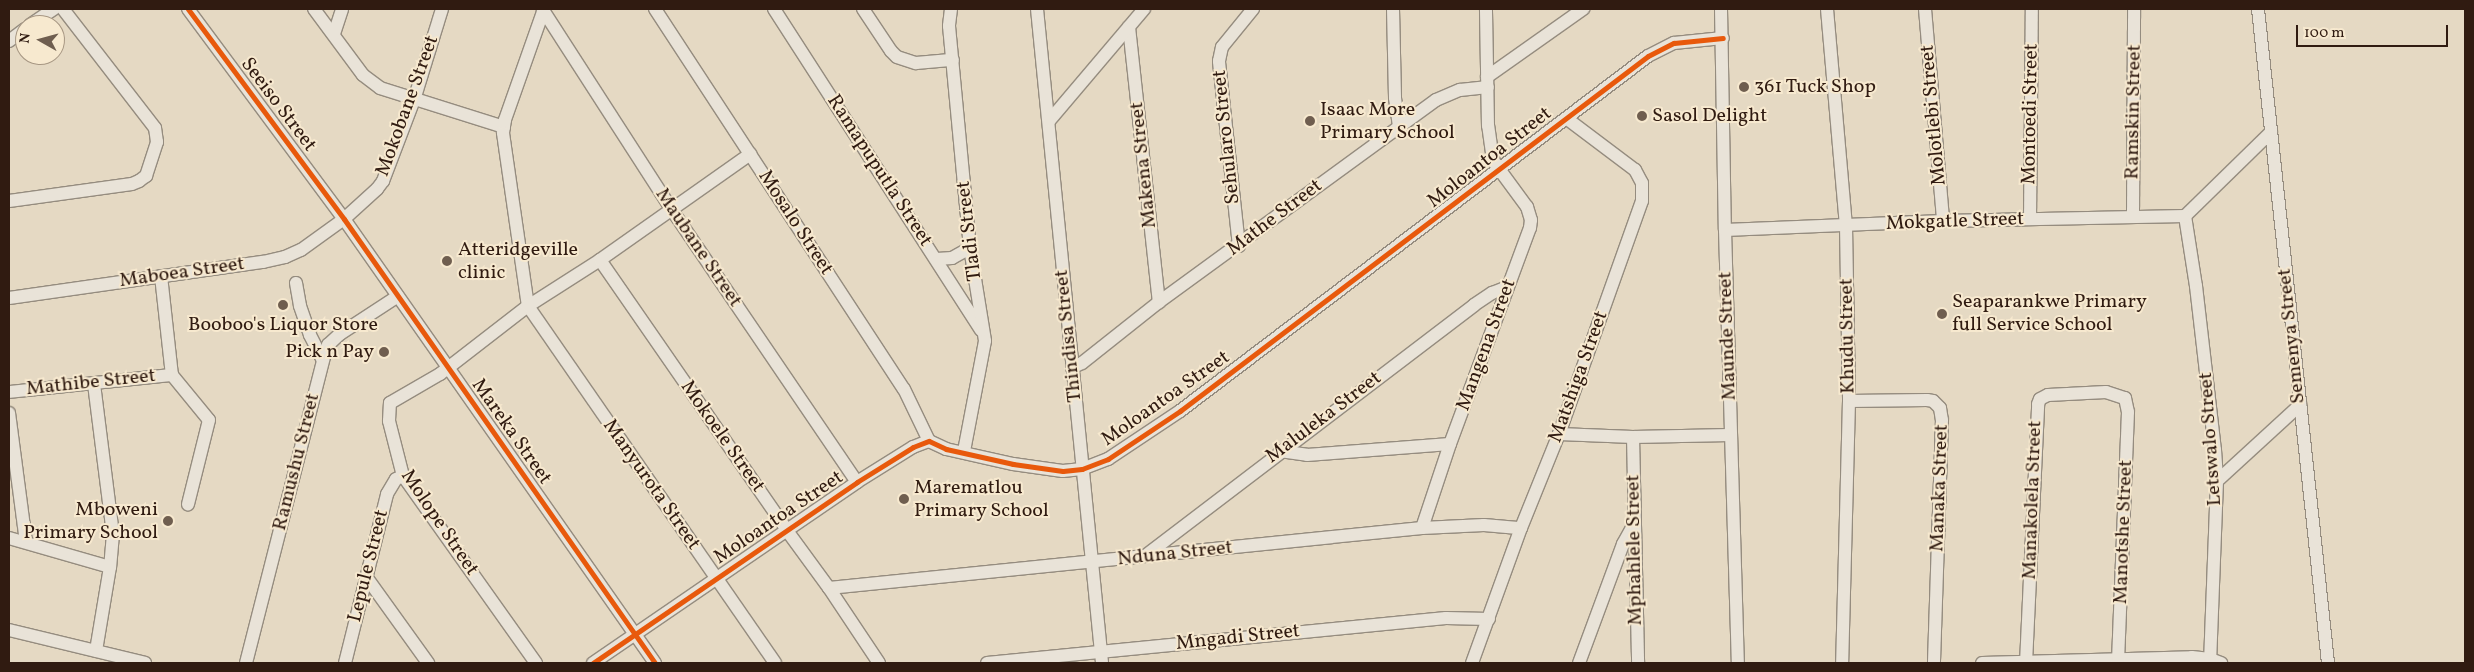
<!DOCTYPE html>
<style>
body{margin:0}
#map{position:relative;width:2474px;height:672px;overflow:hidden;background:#e5d9c3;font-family:Vollkorn,serif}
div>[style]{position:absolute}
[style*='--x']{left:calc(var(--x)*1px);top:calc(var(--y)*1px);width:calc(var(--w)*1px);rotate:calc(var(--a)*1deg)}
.roads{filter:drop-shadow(1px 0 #958c7f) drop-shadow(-1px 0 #958c7f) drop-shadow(0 1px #958c7f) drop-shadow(0 -1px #958c7f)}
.minor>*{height:12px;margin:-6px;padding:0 6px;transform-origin:6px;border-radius:6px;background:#e9e3d8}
.cycleway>*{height:5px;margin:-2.5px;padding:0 2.5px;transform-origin:2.5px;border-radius:2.5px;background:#e8590c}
.dots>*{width:14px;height:14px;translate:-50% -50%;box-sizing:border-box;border:2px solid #f7e9cf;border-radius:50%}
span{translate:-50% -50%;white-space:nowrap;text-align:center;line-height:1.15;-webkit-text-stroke:4px #f7e9cf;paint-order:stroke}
.poi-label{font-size:20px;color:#301b11}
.left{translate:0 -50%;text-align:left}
.right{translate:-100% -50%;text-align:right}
.street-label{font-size:20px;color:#301b11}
.frame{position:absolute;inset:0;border:10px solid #301b11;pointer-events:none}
.north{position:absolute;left:15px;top:15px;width:50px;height:50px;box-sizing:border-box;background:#f7e9cf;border:1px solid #a79783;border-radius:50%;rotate:277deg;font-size:14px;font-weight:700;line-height:20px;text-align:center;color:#301b11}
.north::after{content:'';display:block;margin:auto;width:18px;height:22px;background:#6f5e4f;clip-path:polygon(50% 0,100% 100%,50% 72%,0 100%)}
.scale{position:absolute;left:2296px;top:25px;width:152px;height:22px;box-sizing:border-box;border:2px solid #301b11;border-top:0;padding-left:6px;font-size:15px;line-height:18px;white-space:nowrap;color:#301b11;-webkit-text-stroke:4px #f7e9cf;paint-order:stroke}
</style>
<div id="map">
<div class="roads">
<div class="minor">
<div style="--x:188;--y:9;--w:262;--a:53.4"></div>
<div style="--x:344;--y:219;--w:542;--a:54.99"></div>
<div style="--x:314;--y:9;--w:82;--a:53.4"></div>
<div style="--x:363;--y:75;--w:21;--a:37"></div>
<div style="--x:380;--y:88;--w:130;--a:17.5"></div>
<div style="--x:544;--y:9;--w:118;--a:109.4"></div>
<div style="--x:505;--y:120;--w:13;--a:99"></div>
<div style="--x:503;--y:133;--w:175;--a:81.8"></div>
<div style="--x:528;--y:306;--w:434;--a:55.3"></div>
<div style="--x:655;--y:9;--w:454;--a:56.8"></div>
<div style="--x:904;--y:389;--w:58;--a:64.3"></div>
<div style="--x:774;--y:9;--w:382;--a:57.2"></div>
<div style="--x:863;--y:9;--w:50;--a:56.3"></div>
<div style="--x:891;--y:51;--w:8;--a:45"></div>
<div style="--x:897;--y:57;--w:20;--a:18"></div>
<div style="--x:916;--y:63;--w:37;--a:-5"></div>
<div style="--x:951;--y:9;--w:17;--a:97"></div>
<div style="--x:949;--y:26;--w:223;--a:84.6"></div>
<div style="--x:970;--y:248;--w:94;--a:80.8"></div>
<div style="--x:985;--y:341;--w:112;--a:100.8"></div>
<div style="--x:1037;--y:9;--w:657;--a:84.32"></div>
<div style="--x:1393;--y:9;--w:89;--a:88.7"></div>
<div style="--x:1395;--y:98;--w:28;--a:82"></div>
<div style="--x:1721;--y:9;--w:221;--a:89"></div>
<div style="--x:1725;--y:230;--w:433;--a:88.3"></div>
<div style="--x:1827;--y:9;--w:218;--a:85"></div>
<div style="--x:1846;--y:226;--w:175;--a:89"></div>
<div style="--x:1849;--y:401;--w:262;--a:91.5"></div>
<div style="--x:1925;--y:9;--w:213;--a:85.1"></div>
<div style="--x:2258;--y:9;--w:658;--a:83.89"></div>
<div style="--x:543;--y:10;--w:238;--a:57.2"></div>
<div style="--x:672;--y:210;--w:329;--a:55.8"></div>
<div style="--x:30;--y:25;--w:29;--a:-34"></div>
<div style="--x:1129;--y:27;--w:277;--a:83.8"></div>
<div style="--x:334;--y:34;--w:26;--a:-72"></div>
<div style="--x:9;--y:41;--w:20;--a:-37"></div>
<div style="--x:1487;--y:77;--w:118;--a:-35.3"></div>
<div style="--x:1049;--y:121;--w:147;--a:-49.7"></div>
<div style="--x:9;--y:201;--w:124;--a:-7.9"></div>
<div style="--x:132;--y:184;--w:8;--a:-23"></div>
<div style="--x:139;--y:181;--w:9;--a:-36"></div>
<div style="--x:146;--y:176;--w:36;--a:-72"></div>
<div style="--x:157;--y:142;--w:14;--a:-98"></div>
<div style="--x:155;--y:128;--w:150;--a:-127.7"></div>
<div style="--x:2133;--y:216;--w:207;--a:-89.7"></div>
<div style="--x:2185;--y:216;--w:71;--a:81.1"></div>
<div style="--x:2196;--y:286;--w:165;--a:83.4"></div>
<div style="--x:2215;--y:450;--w:31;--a:86"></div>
<div style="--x:2217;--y:481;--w:182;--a:92.2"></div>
<div style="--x:2185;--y:216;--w:120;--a:-44.3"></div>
<div style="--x:2030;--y:219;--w:210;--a:-89.5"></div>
<div style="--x:1725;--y:230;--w:218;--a:-2.4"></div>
<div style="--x:1943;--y:221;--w:242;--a:-1.2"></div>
<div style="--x:1239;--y:246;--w:186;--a:-96.2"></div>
<div style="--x:1219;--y:61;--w:14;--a:-78"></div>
<div style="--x:1222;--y:47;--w:49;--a:-50.8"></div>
<div style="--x:937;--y:259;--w:15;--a:-4"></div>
<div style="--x:952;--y:258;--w:21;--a:-29"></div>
<div style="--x:600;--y:260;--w:331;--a:55.3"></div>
<div style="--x:788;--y:532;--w:69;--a:53.8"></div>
<div style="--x:829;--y:588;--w:90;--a:56.3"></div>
<div style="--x:161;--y:276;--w:100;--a:83.7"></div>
<div style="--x:172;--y:375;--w:58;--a:50.6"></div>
<div style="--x:209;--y:420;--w:87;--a:104"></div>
<div style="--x:296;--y:283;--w:23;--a:80"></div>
<div style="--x:300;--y:306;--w:31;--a:71"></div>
<div style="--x:310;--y:335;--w:28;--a:63"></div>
<div style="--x:9;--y:298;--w:257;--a:-8.1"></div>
<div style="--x:263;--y:262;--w:23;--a:-13"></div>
<div style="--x:285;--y:257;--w:17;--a:-24"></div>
<div style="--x:301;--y:250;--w:53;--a:-35.8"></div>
<div style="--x:344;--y:219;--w:45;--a:-42.3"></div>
<div style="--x:377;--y:189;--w:10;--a:-53"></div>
<div style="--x:383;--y:181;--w:87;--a:-69.1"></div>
<div style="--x:414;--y:100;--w:95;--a:-72.9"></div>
<div style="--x:1072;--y:368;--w:11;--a:-27"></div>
<div style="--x:1082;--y:363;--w:98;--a:-38.4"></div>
<div style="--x:1159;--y:302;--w:343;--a:-36.1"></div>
<div style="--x:1436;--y:100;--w:26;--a:-23"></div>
<div style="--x:1460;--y:90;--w:28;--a:-6"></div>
<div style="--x:94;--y:384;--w:151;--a:82.8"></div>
<div style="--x:113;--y:534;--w:33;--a:95"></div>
<div style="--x:110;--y:567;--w:85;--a:99.5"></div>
<div style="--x:9;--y:392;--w:164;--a:-6"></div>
<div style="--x:1849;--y:401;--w:78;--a:-0.7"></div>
<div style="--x:1927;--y:400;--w:6;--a:9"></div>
<div style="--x:1933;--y:401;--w:10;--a:45"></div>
<div style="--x:1940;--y:408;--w:12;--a:81"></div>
<div style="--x:1942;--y:420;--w:243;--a:91.9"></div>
<div style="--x:9;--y:413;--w:130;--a:82.5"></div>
<div style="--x:1559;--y:434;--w:74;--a:2.3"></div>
<div style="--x:1633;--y:437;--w:97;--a:-1.2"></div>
<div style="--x:1633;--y:437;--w:226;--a:88.7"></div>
<div style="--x:1280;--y:451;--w:27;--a:8"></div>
<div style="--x:1307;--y:455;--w:143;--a:-4.4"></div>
<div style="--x:2217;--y:481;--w:113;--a:-42.5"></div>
<div style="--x:1422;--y:528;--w:89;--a:-71.6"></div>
<div style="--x:1450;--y:444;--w:230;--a:-69.7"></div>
<div style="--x:1530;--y:228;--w:8;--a:-83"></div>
<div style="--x:1531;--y:220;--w:14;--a:-107"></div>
<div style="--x:1527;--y:207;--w:56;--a:-126.3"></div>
<div style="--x:1494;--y:162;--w:9;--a:-103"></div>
<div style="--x:1492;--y:153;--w:27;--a:-98"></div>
<div style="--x:1488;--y:126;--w:117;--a:-91"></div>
<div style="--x:9;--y:538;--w:105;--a:16"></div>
<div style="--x:1145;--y:556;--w:414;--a:-37.3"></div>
<div style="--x:1474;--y:305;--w:22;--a:-34"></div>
<div style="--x:1492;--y:293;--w:17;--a:-21"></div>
<div style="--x:367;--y:578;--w:105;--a:54.3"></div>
<div style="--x:829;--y:588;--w:596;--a:-5.78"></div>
<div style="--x:1422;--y:528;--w:62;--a:-2.8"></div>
<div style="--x:1484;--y:525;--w:37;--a:5"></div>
<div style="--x:9;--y:630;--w:140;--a:13.6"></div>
<div style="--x:246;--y:663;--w:320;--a:-75.7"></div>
<div style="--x:325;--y:353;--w:9;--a:-69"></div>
<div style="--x:328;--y:345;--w:16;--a:-43"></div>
<div style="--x:340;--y:334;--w:69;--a:-33.2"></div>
<div style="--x:345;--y:663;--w:174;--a:-76"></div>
<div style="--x:387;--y:494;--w:17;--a:-59"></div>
<div style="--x:396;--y:479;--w:8;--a:-23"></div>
<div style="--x:536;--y:663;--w:229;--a:-125.4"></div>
<div style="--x:403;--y:476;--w:57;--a:-104.3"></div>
<div style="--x:389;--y:421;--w:18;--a:-87"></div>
<div style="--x:390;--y:403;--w:58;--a:-30.1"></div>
<div style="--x:440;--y:374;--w:111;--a:-37.7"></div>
<div style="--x:528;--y:306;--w:85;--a:-32.6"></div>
<div style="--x:600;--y:260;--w:184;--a:-35.2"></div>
<div style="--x:593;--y:663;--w:320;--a:-34.4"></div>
<div style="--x:857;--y:482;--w:66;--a:-32"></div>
<div style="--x:913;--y:447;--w:17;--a:-21"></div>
<div style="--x:929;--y:441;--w:19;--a:25"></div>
<div style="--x:946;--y:449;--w:69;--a:12.6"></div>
<div style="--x:1013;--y:464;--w:50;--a:8"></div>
<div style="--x:1063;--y:471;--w:19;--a:-6"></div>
<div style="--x:1082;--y:469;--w:28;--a:-21"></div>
<div style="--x:1108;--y:459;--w:87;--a:-33.7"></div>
<div style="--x:1180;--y:411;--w:587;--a:-37.18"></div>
<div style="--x:1648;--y:56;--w:29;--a:-27"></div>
<div style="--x:1674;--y:43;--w:49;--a:-5.8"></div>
<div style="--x:987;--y:663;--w:461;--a:-5.6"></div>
<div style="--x:1446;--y:618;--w:43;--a:1.3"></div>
<div style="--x:1472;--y:663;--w:144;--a:-70.1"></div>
<div style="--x:1521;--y:528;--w:101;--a:-68"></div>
<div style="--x:1559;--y:434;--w:247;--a:-70.4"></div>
<div style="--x:1642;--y:201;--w:18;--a:-90"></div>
<div style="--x:1642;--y:183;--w:15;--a:-118"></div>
<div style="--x:1635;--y:170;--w:86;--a:-143"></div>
<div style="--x:1579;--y:663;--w:127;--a:-69.7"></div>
<div style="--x:1623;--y:544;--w:23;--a:-61"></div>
<div style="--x:1982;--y:663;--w:210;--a:-1.6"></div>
<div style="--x:2192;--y:657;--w:18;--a:6"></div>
<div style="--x:2210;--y:659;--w:12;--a:20"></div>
<div style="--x:2026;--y:663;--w:259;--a:-87.3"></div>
<div style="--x:2038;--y:404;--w:5;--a:-68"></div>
<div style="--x:2040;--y:399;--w:9;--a:-27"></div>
<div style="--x:2048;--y:395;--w:58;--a:-3"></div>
<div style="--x:2106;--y:392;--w:20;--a:18"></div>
<div style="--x:2125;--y:398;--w:14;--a:78"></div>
<div style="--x:2128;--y:412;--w:251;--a:92.3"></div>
</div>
</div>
<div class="cycleway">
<div style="--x:188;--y:9;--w:262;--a:53.4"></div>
<div style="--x:344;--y:219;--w:542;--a:54.99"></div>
<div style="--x:593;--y:663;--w:320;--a:-34.4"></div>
<div style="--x:857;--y:482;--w:66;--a:-32"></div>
<div style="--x:913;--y:447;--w:17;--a:-21"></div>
<div style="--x:929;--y:441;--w:19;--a:25"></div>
<div style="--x:946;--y:449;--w:69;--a:12.6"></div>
<div style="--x:1013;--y:464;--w:50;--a:8"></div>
<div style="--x:1063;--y:471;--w:19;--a:-6"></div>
<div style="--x:1082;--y:469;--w:28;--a:-21"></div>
<div style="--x:1108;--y:459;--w:87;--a:-33.7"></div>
<div style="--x:1180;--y:411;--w:587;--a:-37.18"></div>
<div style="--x:1648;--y:56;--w:29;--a:-27"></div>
<div style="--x:1674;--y:43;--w:49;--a:-5.8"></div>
</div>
<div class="dots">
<div style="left:1744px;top:87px;background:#6f5e4f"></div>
<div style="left:1642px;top:116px;background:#6f5e4f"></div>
<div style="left:1310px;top:121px;background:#6f5e4f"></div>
<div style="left:447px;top:261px;background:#6f5e4f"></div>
<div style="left:283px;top:305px;background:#6f5e4f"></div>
<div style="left:1942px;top:314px;background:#6f5e4f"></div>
<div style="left:384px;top:352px;background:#6f5e4f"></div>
<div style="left:904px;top:499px;background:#6f5e4f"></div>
<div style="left:168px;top:521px;background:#6f5e4f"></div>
</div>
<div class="poi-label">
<span class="left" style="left:1754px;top:87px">361 Tuck Shop</span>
<span class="left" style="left:1320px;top:122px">Isaac More<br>Primary School</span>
<span class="left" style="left:1652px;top:116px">Sasol Delight</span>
<span class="left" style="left:458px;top:262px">Atteridgeville<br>clinic</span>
<span class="left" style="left:1952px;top:314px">Seaparankwe Primary<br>full Service School</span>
<span style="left:283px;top:325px">Booboo's Liquor Store</span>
<span class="right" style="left:374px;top:352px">Pick n Pay</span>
<span class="left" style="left:914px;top:500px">Marematlou<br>Primary School</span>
<span class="right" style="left:158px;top:522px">Mboweni<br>Primary School</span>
</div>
<div class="street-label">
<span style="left:278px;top:105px;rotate:53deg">Seeiso Street</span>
<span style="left:408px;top:106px;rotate:-70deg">Mokobane Street</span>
<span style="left:2134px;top:112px;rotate:-89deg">Ramskin Street</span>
<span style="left:2031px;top:114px;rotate:-89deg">Montoedi Street</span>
<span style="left:1934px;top:115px;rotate:-95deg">Molotlebi Street</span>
<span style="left:1227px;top:137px;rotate:-96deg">Sehularo Street</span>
<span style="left:1490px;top:158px;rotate:-38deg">Moloantoa Street</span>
<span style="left:1144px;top:165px;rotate:-96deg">Makena Street</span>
<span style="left:879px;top:171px;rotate:57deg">Ramapuputla Street</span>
<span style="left:1275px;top:218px;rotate:-37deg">Mathe Street</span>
<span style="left:1955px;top:222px;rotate:-2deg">Mokgatle Street</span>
<span style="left:795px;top:223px;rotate:57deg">Mosalo Street</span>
<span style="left:970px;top:231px;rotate:-97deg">Tladi Street</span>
<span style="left:698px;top:248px;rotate:56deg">Maubane Street</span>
<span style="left:182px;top:273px;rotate:-8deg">Maboea Street</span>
<span style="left:1069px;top:336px;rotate:-96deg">Thindisa Street</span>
<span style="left:1728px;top:336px;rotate:-92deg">Maunde Street</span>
<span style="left:1848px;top:336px;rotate:-91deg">Khudu Street</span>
<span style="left:2292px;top:336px;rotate:-96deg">Semenya Street</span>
<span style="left:1487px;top:345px;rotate:-70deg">Mangena Street</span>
<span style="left:1579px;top:377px;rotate:-70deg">Matshiga Street</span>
<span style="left:91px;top:383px;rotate:-6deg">Mathibe Street</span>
<span style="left:1166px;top:399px;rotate:-35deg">Moloantoa Street</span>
<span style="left:1324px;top:418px;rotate:-37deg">Maluleka Street</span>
<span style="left:511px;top:432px;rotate:55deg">Mareka Street</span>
<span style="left:722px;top:437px;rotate:55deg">Mokoele Street</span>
<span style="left:2211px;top:439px;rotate:-94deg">Letswalo Street</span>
<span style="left:297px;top:462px;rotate:-76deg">Ramushu Street</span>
<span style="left:651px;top:485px;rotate:55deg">Manyurota Street</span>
<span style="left:1940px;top:488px;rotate:-88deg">Manaka Street</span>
<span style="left:2033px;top:500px;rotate:-88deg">Manakolela Street</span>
<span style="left:779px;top:518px;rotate:-34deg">Moloantoa Street</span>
<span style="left:439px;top:523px;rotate:56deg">Molope Street</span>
<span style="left:2124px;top:532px;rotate:-88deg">Manotshe Street</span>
<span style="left:1635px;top:550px;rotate:-91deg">Mphahlele Street</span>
<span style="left:1175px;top:554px;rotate:-6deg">Nduna Street</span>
<span style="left:369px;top:566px;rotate:-76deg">Lepule Street</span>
<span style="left:1238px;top:638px;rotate:-6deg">Mngadi Street</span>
</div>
<div class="frame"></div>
<div class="north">N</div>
<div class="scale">100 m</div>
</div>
